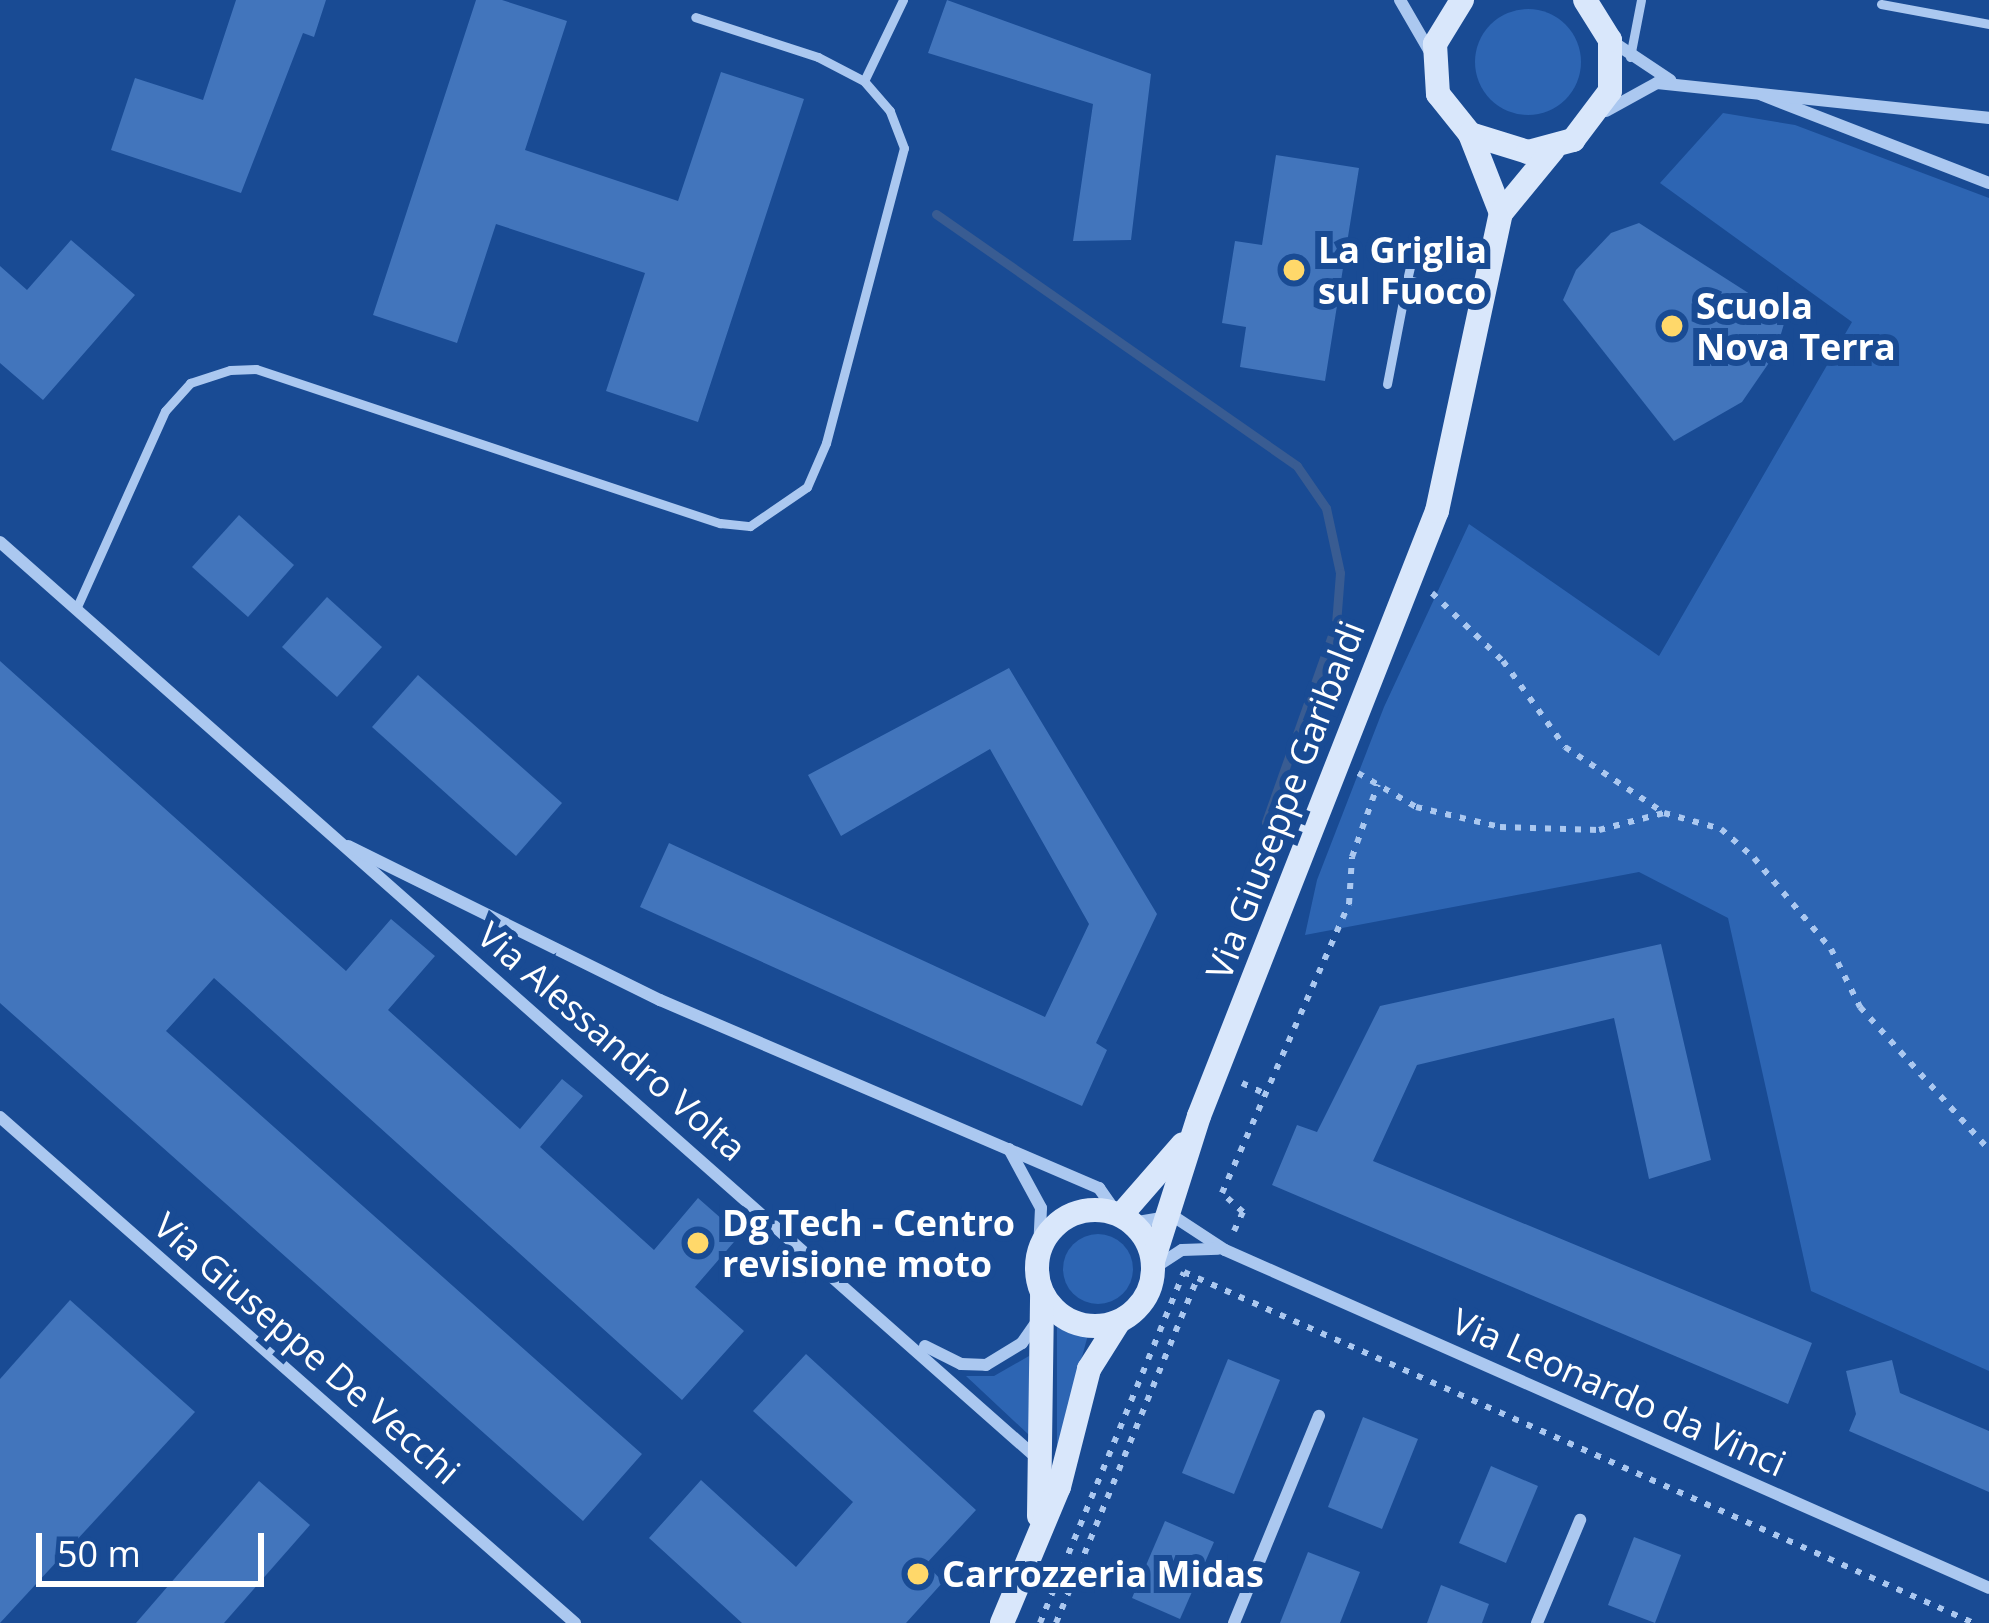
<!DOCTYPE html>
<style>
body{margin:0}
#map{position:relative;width:1989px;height:1623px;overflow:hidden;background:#194b94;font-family:"Open Sans",sans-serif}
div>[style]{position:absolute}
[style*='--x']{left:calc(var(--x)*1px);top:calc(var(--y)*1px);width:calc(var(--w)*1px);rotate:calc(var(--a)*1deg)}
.green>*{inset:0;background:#2d65b3}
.round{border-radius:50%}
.stream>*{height:9px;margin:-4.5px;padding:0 4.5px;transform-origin:4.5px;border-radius:4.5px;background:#395c92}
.building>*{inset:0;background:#4275bc}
.path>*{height:6px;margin-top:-3px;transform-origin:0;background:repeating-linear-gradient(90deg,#abc8f0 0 6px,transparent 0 15px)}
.service>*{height:9px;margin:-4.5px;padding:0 4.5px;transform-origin:4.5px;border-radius:4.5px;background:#abc8f0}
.minor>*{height:12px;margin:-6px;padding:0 6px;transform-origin:6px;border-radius:6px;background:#abc8f0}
.secondary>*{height:24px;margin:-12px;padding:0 12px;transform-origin:12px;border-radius:12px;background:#d9e7fb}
.secondary>.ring{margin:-12px;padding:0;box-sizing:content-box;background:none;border:24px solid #d9e7fb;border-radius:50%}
.dots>*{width:33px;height:33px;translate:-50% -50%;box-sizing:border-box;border:6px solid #194b94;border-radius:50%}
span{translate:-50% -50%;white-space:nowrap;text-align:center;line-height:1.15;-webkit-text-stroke:12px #194b94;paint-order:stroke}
.poi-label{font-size:36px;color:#fff;font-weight:700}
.left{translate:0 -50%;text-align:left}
.street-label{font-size:36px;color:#fff}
.scale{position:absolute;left:36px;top:1533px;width:228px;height:54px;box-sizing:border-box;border:6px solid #fff;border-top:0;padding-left:15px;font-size:36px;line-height:42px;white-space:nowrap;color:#fff;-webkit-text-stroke:9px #194b94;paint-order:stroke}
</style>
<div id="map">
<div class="green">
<div class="round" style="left:1475px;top:9px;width:106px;height:106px"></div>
<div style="clip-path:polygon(1723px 113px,1795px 125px,1989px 198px,1989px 1371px,1811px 1291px,1728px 918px,1639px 872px,1305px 935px,1317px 880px,1384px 707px,1469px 524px,1659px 656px,1852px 322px,1660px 183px)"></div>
<div class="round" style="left:1063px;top:1234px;width:70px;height:70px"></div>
<div style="clip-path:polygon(1057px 1323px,1088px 1335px,1057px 1448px)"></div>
<div style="clip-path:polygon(1029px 1356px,1031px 1433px,1028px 1434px,966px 1376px,994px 1376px)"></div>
</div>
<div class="stream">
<div style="--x:936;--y:214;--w:440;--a:34.9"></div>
<div style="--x:1297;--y:466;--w:51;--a:55.4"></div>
<div style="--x:1326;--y:508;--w:66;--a:77.8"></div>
<div style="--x:1340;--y:573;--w:51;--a:94.5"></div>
<div style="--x:1336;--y:624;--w:210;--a:109.5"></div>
</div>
<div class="building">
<div style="clip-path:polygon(236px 0,326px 0,314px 37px,303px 33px,241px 193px,111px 150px,135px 78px,203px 100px)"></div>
<div style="clip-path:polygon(476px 0,502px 0,567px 21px,525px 150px,678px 201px,721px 72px,804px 99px,698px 422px,606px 391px,645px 273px,496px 224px,457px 343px,373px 315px)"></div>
<div style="clip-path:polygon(947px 0,1151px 74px,1131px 240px,1073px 241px,1093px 104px,928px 53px)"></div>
<div style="clip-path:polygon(1276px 155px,1359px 168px,1325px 381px,1240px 367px,1246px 327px,1222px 323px,1235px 241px,1262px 245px)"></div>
<div style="clip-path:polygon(1639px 223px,1786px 317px,1775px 354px,1742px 402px,1674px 441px,1563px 300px,1576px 270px,1611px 233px)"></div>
<div style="clip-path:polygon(71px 240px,135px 295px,43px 400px,0 363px,0 266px,27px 290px)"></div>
<div style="clip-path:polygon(239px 515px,294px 565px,248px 617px,192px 567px)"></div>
<div style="clip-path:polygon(327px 597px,382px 647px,337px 697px,282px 647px)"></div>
<div style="clip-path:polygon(0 661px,346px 971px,391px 919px,435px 956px,388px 1010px,520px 1129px,562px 1079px,583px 1096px,540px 1147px,654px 1250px,698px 1198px,740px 1235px,695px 1287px,744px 1331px,682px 1400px,214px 978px,166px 1031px,642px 1454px,583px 1521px,0 1003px)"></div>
<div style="clip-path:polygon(1009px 668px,1157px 914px,1096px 1043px,1107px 1050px,1082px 1106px,640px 907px,669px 843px,1045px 1017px,1089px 924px,990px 749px,841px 836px,808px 775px)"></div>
<div style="clip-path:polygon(418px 675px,562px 803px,516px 856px,372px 727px)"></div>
<div style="clip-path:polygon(1661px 944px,1711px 1160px,1649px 1179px,1614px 1018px,1417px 1065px,1373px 1161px,1812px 1343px,1788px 1404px,1272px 1185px,1297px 1125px,1317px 1132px,1380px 1006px)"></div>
<div style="clip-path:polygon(70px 1300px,195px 1412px,0 1623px,0 1379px)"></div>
<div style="clip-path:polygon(806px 1354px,976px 1510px,926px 1564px,943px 1582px,906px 1623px,742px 1623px,649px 1538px,701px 1480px,796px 1567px,853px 1502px,753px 1411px)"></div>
<div style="clip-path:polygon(1228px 1359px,1280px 1380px,1234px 1494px,1182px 1473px)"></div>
<div style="clip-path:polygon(1892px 1360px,1900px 1393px,1989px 1431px,1989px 1492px,1849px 1431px,1856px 1414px,1846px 1371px)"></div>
<div style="clip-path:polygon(1363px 1417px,1418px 1439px,1382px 1529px,1328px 1507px)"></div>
<div style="clip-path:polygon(1491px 1466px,1538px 1486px,1506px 1563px,1459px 1543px)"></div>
<div style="clip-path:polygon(259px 1481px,310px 1525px,224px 1623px,136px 1623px)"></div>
<div style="clip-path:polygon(1165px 1521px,1214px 1542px,1180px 1619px,1132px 1598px)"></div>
<div style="clip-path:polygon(1634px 1537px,1681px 1555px,1655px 1623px,1608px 1605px)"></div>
<div style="clip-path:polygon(1308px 1552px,1360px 1572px,1340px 1623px,1280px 1623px)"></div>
<div style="clip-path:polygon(1441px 1585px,1489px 1604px,1482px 1623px,1427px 1623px)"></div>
</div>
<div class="path">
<div style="--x:1432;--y:593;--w:98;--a:43.8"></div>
<div style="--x:1503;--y:661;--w:106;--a:54.2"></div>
<div style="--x:1565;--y:747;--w:119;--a:33.7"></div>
<div style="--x:1664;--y:813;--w:59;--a:15.7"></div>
<div style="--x:1721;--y:829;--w:44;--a:41.3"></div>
<div style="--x:1754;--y:858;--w:119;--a:49.8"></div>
<div style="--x:1831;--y:949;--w:65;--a:63.4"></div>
<div style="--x:1860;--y:1007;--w:193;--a:47.9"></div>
<div style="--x:1358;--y:773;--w:67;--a:30.4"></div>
<div style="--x:1416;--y:807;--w:86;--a:13.4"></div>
<div style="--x:1500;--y:827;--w:99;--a:1.7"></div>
<div style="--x:1599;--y:830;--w:67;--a:-14.7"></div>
<div style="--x:1242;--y:1083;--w:26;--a:25"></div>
<div style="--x:1234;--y:1231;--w:21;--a:-65"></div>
<div style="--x:1243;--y:1212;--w:28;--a:-138"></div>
<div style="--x:1222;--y:1193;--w:316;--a:-66.3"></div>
<div style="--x:1349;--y:904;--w:47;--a:-86.3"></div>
<div style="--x:1352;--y:857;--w:77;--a:-70.4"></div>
<div style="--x:1040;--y:1623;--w:379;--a:-67.7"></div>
<div style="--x:1184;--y:1272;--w:864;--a:23.96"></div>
<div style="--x:1056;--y:1623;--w:374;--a:-67.7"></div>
</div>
<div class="service">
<div style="--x:1881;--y:4;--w:110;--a:10.5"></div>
<div style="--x:1630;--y:57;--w:58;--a:-79.1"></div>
<div style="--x:864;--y:81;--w:90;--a:-64.3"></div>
<div style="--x:1407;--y:280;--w:39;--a:-77"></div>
<div style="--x:1387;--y:384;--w:106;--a:-79.1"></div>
<div style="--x:1407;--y:280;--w:74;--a:13.3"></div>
<div style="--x:76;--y:609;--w:217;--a:-65.8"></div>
<div style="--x:165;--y:411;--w:38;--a:-48"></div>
<div style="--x:190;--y:383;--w:42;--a:-18"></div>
<div style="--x:230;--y:370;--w:26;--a:-2"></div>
<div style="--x:256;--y:369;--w:489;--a:18.4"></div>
<div style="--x:720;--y:523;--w:30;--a:6"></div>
<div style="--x:750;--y:526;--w:69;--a:-34.4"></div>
<div style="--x:807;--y:487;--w:48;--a:-66.6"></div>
<div style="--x:826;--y:443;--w:305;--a:-75.2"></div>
<div style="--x:904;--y:148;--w:40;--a:-111"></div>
<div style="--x:890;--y:111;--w:40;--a:-131"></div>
<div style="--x:864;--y:81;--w:52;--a:-152.4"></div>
<div style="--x:818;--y:57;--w:129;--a:-162"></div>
</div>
<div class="minor">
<div style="--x:1400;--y:0;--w:58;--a:59.9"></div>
<div style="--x:1613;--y:42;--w:69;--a:33.7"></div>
<div style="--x:1762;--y:95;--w:243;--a:21.2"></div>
<div style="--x:1606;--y:111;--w:58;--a:-28.8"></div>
<div style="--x:1657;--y:83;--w:334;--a:6"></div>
<div style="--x:0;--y:542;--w:1385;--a:41.46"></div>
<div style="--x:348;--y:846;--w:348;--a:26.3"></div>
<div style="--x:660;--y:1000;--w:478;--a:23.2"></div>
<div style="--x:1099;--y:1188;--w:32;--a:55"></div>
<div style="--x:0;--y:1117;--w:766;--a:41.35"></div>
<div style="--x:1009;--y:1149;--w:67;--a:61.5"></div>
<div style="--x:1041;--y:1208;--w:42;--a:92.7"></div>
<div style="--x:1132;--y:1223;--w:42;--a:-9.7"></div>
<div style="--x:1173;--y:1216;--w:62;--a:33.2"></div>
<div style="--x:1225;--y:1250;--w:835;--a:23.86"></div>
<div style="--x:1154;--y:1268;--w:33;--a:-33"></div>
<div style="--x:1182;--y:1250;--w:36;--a:-2"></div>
<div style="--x:925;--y:1346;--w:40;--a:26.6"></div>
<div style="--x:961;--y:1364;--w:25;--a:2"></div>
<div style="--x:986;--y:1365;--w:42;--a:-31.4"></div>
<div style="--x:1022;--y:1343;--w:28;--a:-55"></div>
<div style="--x:1234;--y:1623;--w:224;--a:-67.7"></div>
<div style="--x:1537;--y:1623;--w:112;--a:-67.3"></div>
</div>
<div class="secondary">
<div style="--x:1462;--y:0;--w:52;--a:121.5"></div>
<div style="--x:1435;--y:44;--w:50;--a:86.6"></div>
<div style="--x:1438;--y:94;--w:51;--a:51.3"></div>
<div style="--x:1470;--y:134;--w:61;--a:17.2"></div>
<div style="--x:1528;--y:152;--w:47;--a:-14.9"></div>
<div style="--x:1573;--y:140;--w:61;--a:-52.9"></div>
<div style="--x:1610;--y:91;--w:51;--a:-90"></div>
<div style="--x:1610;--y:40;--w:47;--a:-122"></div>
<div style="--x:1470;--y:134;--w:85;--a:68.6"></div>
<div class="ring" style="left:1037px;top:1210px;width:92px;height:92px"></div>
<div style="--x:1121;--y:1215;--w:94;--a:-48.9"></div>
<div style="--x:1153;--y:1261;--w:152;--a:-72.4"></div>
<div style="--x:1199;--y:1116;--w:650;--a:-68.53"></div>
<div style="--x:1437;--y:511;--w:305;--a:-77.9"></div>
<div style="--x:1501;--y:213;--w:82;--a:-50.5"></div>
<div style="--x:1039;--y:1516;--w:223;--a:-89.2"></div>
<div style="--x:1002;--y:1623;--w:147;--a:-67.3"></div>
<div style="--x:1059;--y:1487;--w:122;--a:-75.7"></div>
<div style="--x:1089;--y:1369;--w:54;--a:-57.8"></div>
</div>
<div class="dots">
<div style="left:1294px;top:270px;background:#ffd86a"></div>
<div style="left:1672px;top:326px;background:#ffd86a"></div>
<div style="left:698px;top:1243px;background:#ffd86a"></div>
<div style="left:918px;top:1574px;background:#ffd86a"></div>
</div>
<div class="poi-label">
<span class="left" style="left:1318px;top:270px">La Griglia<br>sul Fuoco</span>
<span class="left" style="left:1696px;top:326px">Scuola<br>Nova Terra</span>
<span class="left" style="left:722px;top:1243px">Dg Tech - Centro<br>revisione moto</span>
<span class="left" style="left:942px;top:1574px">Carrozzeria Midas</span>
</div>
<div class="street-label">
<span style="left:1285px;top:800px;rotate:-69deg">Via Giuseppe Garibaldi</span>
<span style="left:612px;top:1041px;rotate:41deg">Via Alessandro Volta</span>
<span style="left:307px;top:1348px;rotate:41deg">Via Giuseppe De Vecchi</span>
<span style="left:1619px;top:1392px;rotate:24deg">Via Leonardo da Vinci</span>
</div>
<div class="scale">50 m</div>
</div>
